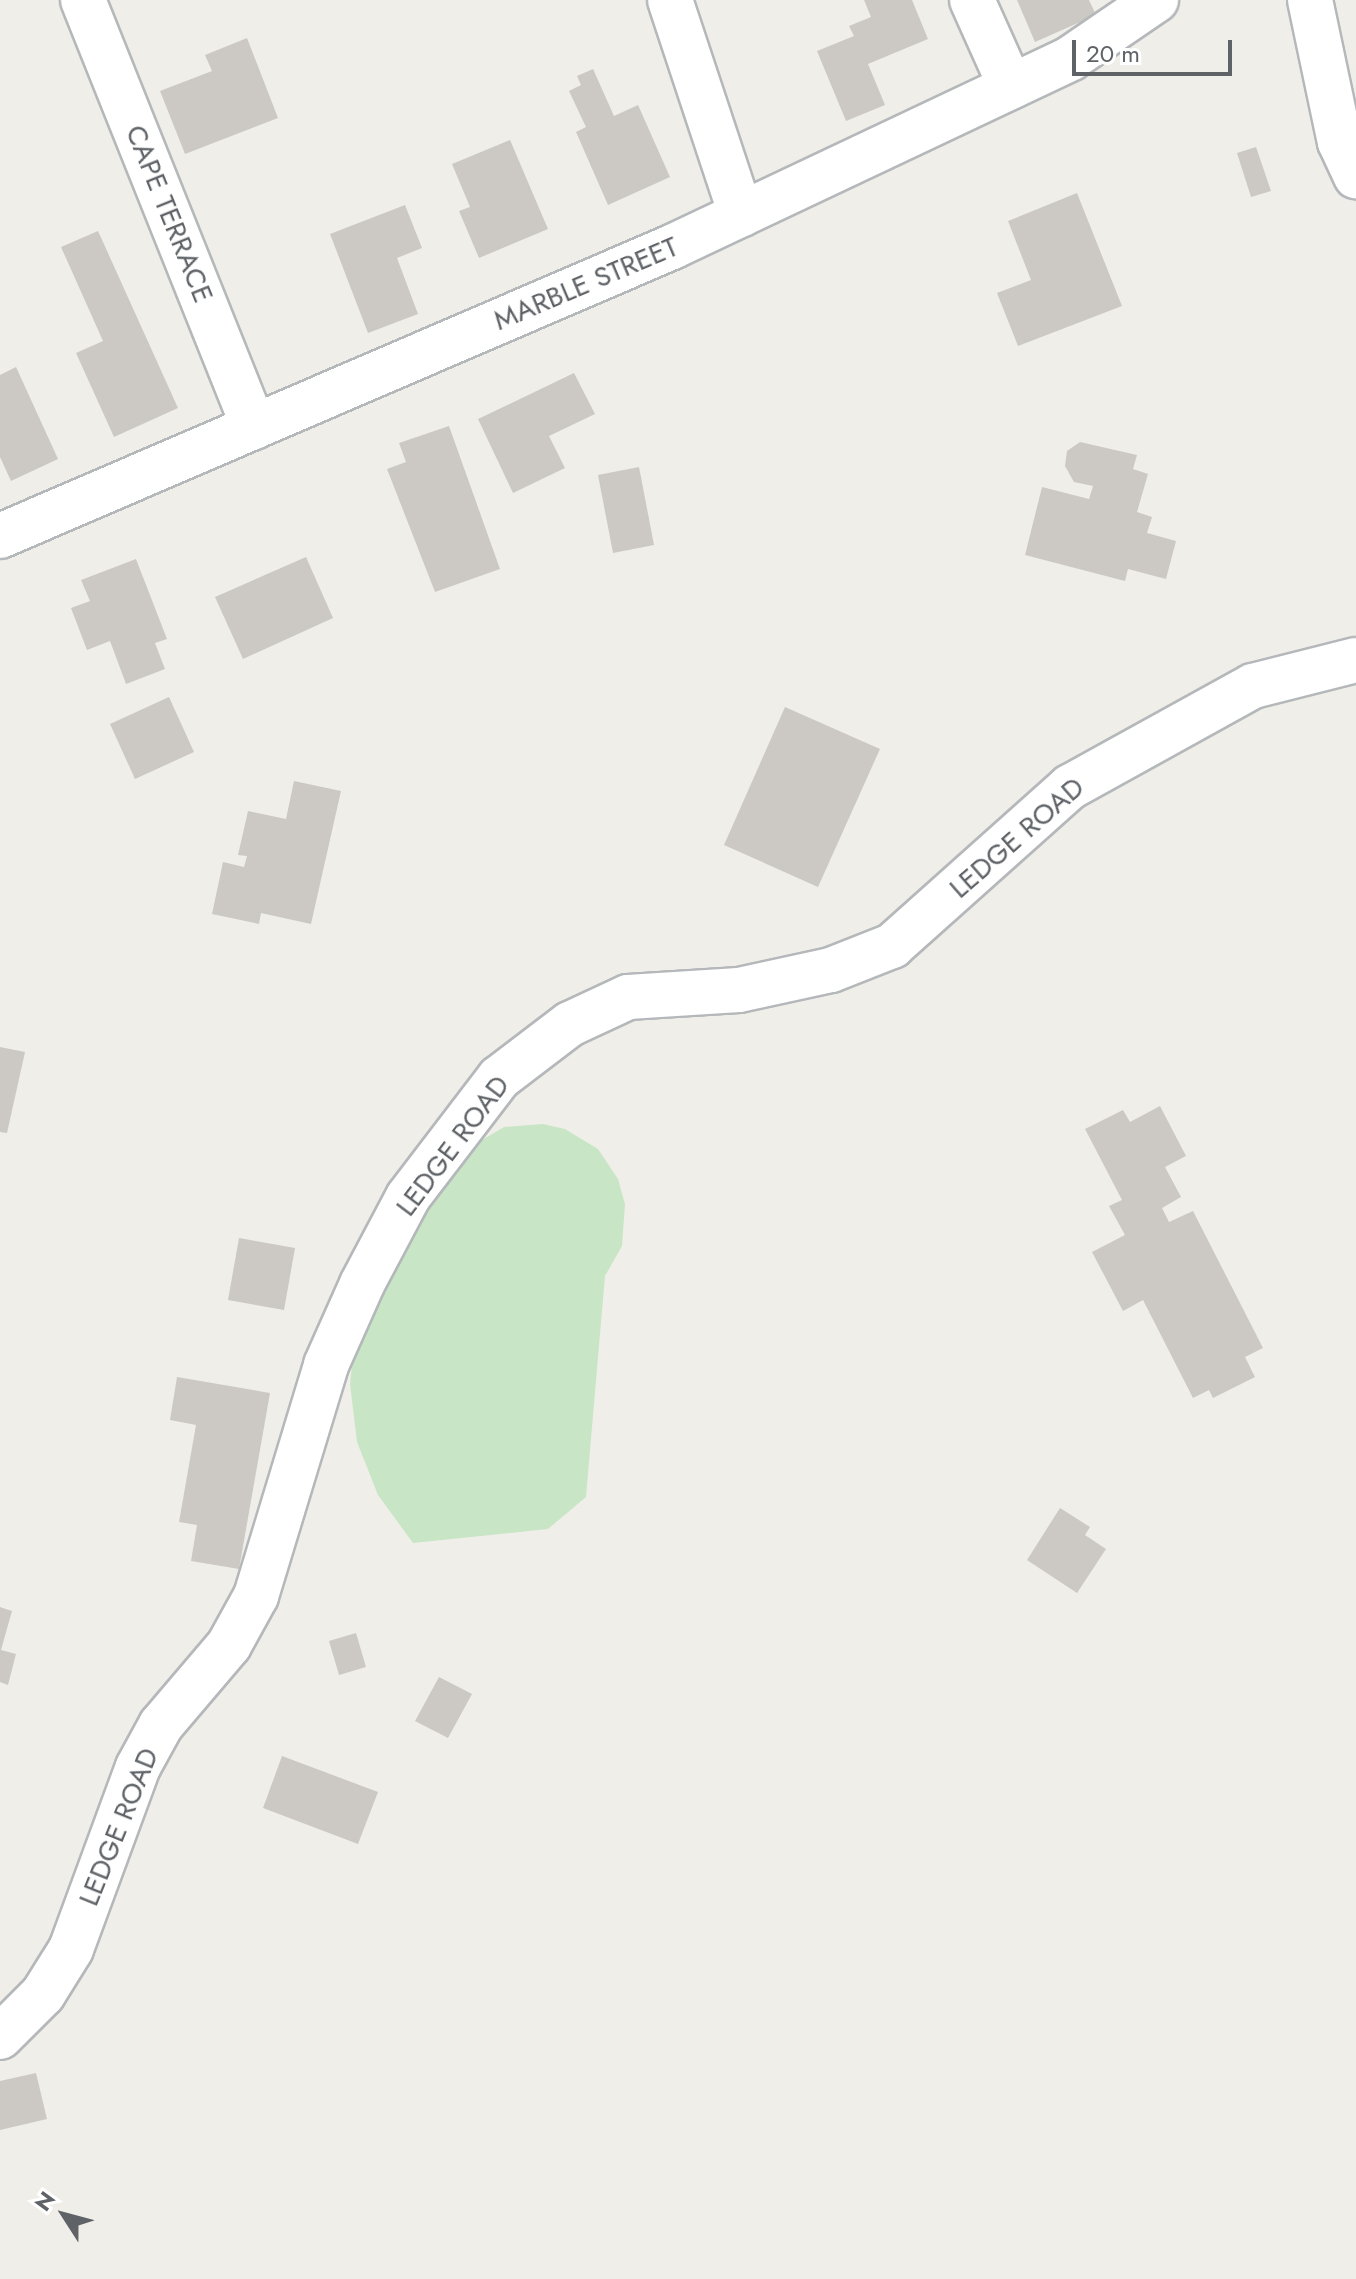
<!DOCTYPE html>
<style>
body{margin:0}
#map{position:relative;width:1356px;height:2279px;overflow:hidden;background:#f0eee8;font-family:Jost,sans-serif}
div>[style]{position:absolute}
[style*='--x']{left:calc(var(--x)*1px);top:calc(var(--y)*1px);width:calc(var(--w)*1px);rotate:calc(var(--a)*1deg)}
.green>*{inset:0;background:#c8e6c6}
.building>*{inset:0;background:#ccc9c4}
.roads{filter:drop-shadow(2px 0 #b5b8bb) drop-shadow(-2px 0 #b5b8bb) drop-shadow(0 2px #b5b8bb) drop-shadow(0 -2px #b5b8bb)}
.minor>*{height:44px;margin:-22px;padding:0 22px;transform-origin:22px;border-radius:22px;background:#fff}
span{translate:-50% -50%;white-space:nowrap;text-align:center;line-height:1.15;-webkit-text-stroke:6px #fff;paint-order:stroke}
.street-label{font-size:28px;color:#5f6367}
.north{position:absolute;left:24px;top:2175px;width:80px;height:80px;-webkit-text-stroke:6px #fff;paint-order:stroke;rotate:306deg;font-size:22px;font-weight:700;line-height:32px;text-align:center;color:#5f6367}
.north::after{content:'';display:block;margin:auto;width:28px;height:36px;background:#5f6367;clip-path:polygon(50% 0,100% 100%,50% 72%,0 100%)}
.scale{position:absolute;left:1072px;top:40px;width:160px;height:36px;box-sizing:border-box;border:4px solid #5f6367;border-top:0;padding-left:10px;font-size:24px;line-height:28px;white-space:nowrap;color:#5f6367;-webkit-text-stroke:6px #fff;paint-order:stroke}
</style>
<div id="map">
<div class="green">
<div style="clip-path:polygon(543px 1124px,565px 1129px,598px 1149px,618px 1179px,625px 1204px,622px 1246px,605px 1276px,586px 1497px,548px 1529px,413px 1543px,378px 1495px,357px 1442px,350px 1384px,355px 1336px,374px 1281px,470px 1147px,504px 1127px)"></div>
</div>
<div class="building">
<div style="clip-path:polygon(864px 0,912px 0,928px 39px,868px 64px,885px 105px,846px 121px,817px 51px,854px 36px,849px 26px,871px 17px)"></div>
<div style="clip-path:polygon(1017px 0,1089px 0,1096px 15px,1035px 42px)"></div>
<div style="clip-path:polygon(247px 38px,278px 118px,185px 154px,160px 91px,212px 71px,205px 55px)"></div>
<div style="clip-path:polygon(593px 69px,614px 116px,638px 105px,670px 177px,608px 205px,576px 132px,586px 127px,569px 91px,581px 85px,577px 76px)"></div>
<div style="clip-path:polygon(510px 140px,548px 229px,479px 258px,459px 211px,470px 207px,452px 164px)"></div>
<div style="clip-path:polygon(1256px 147px,1271px 191px,1251px 197px,1237px 153px)"></div>
<div style="clip-path:polygon(1077px 193px,1122px 306px,1018px 346px,997px 293px,1031px 280px,1008px 221px)"></div>
<div style="clip-path:polygon(405px 205px,422px 248px,397px 258px,418px 314px,368px 333px,330px 234px)"></div>
<div style="clip-path:polygon(98px 231px,178px 408px,114px 437px,76px 353px,103px 341px,61px 247px)"></div>
<div style="clip-path:polygon(16px 367px,58px 459px,11px 481px,0 457px,0 375px)"></div>
<div style="clip-path:polygon(574px 373px,595px 414px,549px 436px,565px 468px,513px 493px,478px 419px)"></div>
<div style="clip-path:polygon(449px 426px,500px 569px,435px 592px,387px 469px,406px 462px,399px 443px)"></div>
<div style="clip-path:polygon(1080px 442px,1137px 455px,1133px 469px,1148px 474px,1137px 512px,1152px 517px,1147px 533px,1176px 541px,1166px 579px,1128px 569px,1125px 581px,1025px 555px,1042px 487px,1089px 499px,1093px 486px,1074px 482px,1065px 466px,1067px 451px)"></div>
<div style="clip-path:polygon(639px 467px,654px 545px,613px 553px,598px 475px)"></div>
<div style="clip-path:polygon(306px 557px,333px 618px,243px 659px,215px 597px)"></div>
<div style="clip-path:polygon(136px 559px,167px 639px,155px 643px,165px 669px,126px 684px,110px 641px,87px 650px,71px 608px,90px 601px,81px 580px)"></div>
<div style="clip-path:polygon(169px 697px,194px 752px,135px 779px,110px 724px)"></div>
<div style="clip-path:polygon(785px 707px,880px 749px,818px 887px,724px 845px)"></div>
<div style="clip-path:polygon(294px 781px,341px 791px,311px 924px,261px 913px,259px 924px,212px 914px,223px 862px,244px 867px,247px 856px,238px 855px,248px 811px,286px 819px)"></div>
<div style="clip-path:polygon(0 1047px,25px 1052px,7px 1133px,0 1132px)"></div>
<div style="clip-path:polygon(1160px 1106px,1186px 1156px,1165px 1167px,1181px 1197px,1162px 1208px,1169px 1222px,1193px 1211px,1263px 1348px,1245px 1357px,1255px 1377px,1213px 1398px,1209px 1390px,1193px 1398px,1143px 1300px,1123px 1311px,1092px 1252px,1125px 1235px,1109px 1206px,1122px 1200px,1085px 1129px,1123px 1110px,1130px 1122px)"></div>
<div style="clip-path:polygon(239px 1238px,295px 1248px,284px 1310px,228px 1300px)"></div>
<div style="clip-path:polygon(177px 1377px,270px 1393px,239px 1569px,191px 1561px,197px 1525px,179px 1522px,196px 1425px,170px 1420px)"></div>
<div style="clip-path:polygon(1060px 1508px,1090px 1527px,1085px 1535px,1106px 1549px,1077px 1593px,1027px 1560px)"></div>
<div style="clip-path:polygon(0 1607px,12px 1611px,1px 1650px,16px 1654px,8px 1685px,0 1682px)"></div>
<div style="clip-path:polygon(356px 1633px,366px 1667px,339px 1675px,329px 1641px)"></div>
<div style="clip-path:polygon(439px 1677px,472px 1694px,448px 1738px,415px 1721px)"></div>
<div style="clip-path:polygon(282px 1756px,378px 1792px,358px 1844px,263px 1808px)"></div>
<div style="clip-path:polygon(36px 2073px,47px 2119px,0 2130px,0 2081px)"></div>
</div>
<div class="roads">
<div class="minor">
<div style="--x:83;--y:0;--w:460;--a:68.2"></div>
<div style="--x:670;--y:0;--w:226;--a:71.7"></div>
<div style="--x:972;--y:0;--w:95;--a:65.9"></div>
<div style="--x:1310;--y:0;--w:145;--a:78.1"></div>
<div style="--x:1340;--y:142;--w:38;--a:65"></div>
<div style="--x:0;--y:536;--w:732;--a:-23.27"></div>
<div style="--x:672;--y:247;--w:441;--a:-25.3"></div>
<div style="--x:1071;--y:58;--w:103;--a:-34.3"></div>
<div style="--x:0;--y:2037;--w:61;--a:-45"></div>
<div style="--x:43;--y:1994;--w:53;--a:-58.1"></div>
<div style="--x:71;--y:1949;--w:194;--a:-69.8"></div>
<div style="--x:138;--y:1767;--w:48;--a:-61.3"></div>
<div style="--x:161;--y:1725;--w:105;--a:-49.6"></div>
<div style="--x:229;--y:1645;--w:56;--a:-61.1"></div>
<div style="--x:256;--y:1596;--w:241;--a:-73.1"></div>
<div style="--x:326;--y:1365;--w:89;--a:-66"></div>
<div style="--x:362;--y:1284;--w:98;--a:-62.1"></div>
<div style="--x:408;--y:1197;--w:150;--a:-52.6"></div>
<div style="--x:499;--y:1078;--w:89;--a:-37.3"></div>
<div style="--x:570;--y:1024;--w:64;--a:-25"></div>
<div style="--x:628;--y:997;--w:111;--a:-3.6"></div>
<div style="--x:739;--y:990;--w:94;--a:-12.3"></div>
<div style="--x:831;--y:970;--w:66;--a:-21.5"></div>
<div style="--x:892;--y:946;--w:239;--a:-41.8"></div>
<div style="--x:1070;--y:787;--w:209;--a:-28.9"></div>
<div style="--x:1253;--y:686;--w:106;--a:-14.2"></div>
</div>
</div>
<div class="street-label">
<span style="left:169px;top:214px;rotate:68deg">CAPE TERRACE</span>
<span style="left:586px;top:284px;rotate:-23deg">MARBLE STREET</span>
<span style="left:1017px;top:838px;rotate:-41deg">LEDGE ROAD</span>
<span style="left:453px;top:1146px;rotate:-53deg">LEDGE ROAD</span>
<span style="left:119px;top:1827px;rotate:-68deg">LEDGE ROAD</span>
</div>
<div class="north">N</div>
<div class="scale">20 m</div>
</div>
